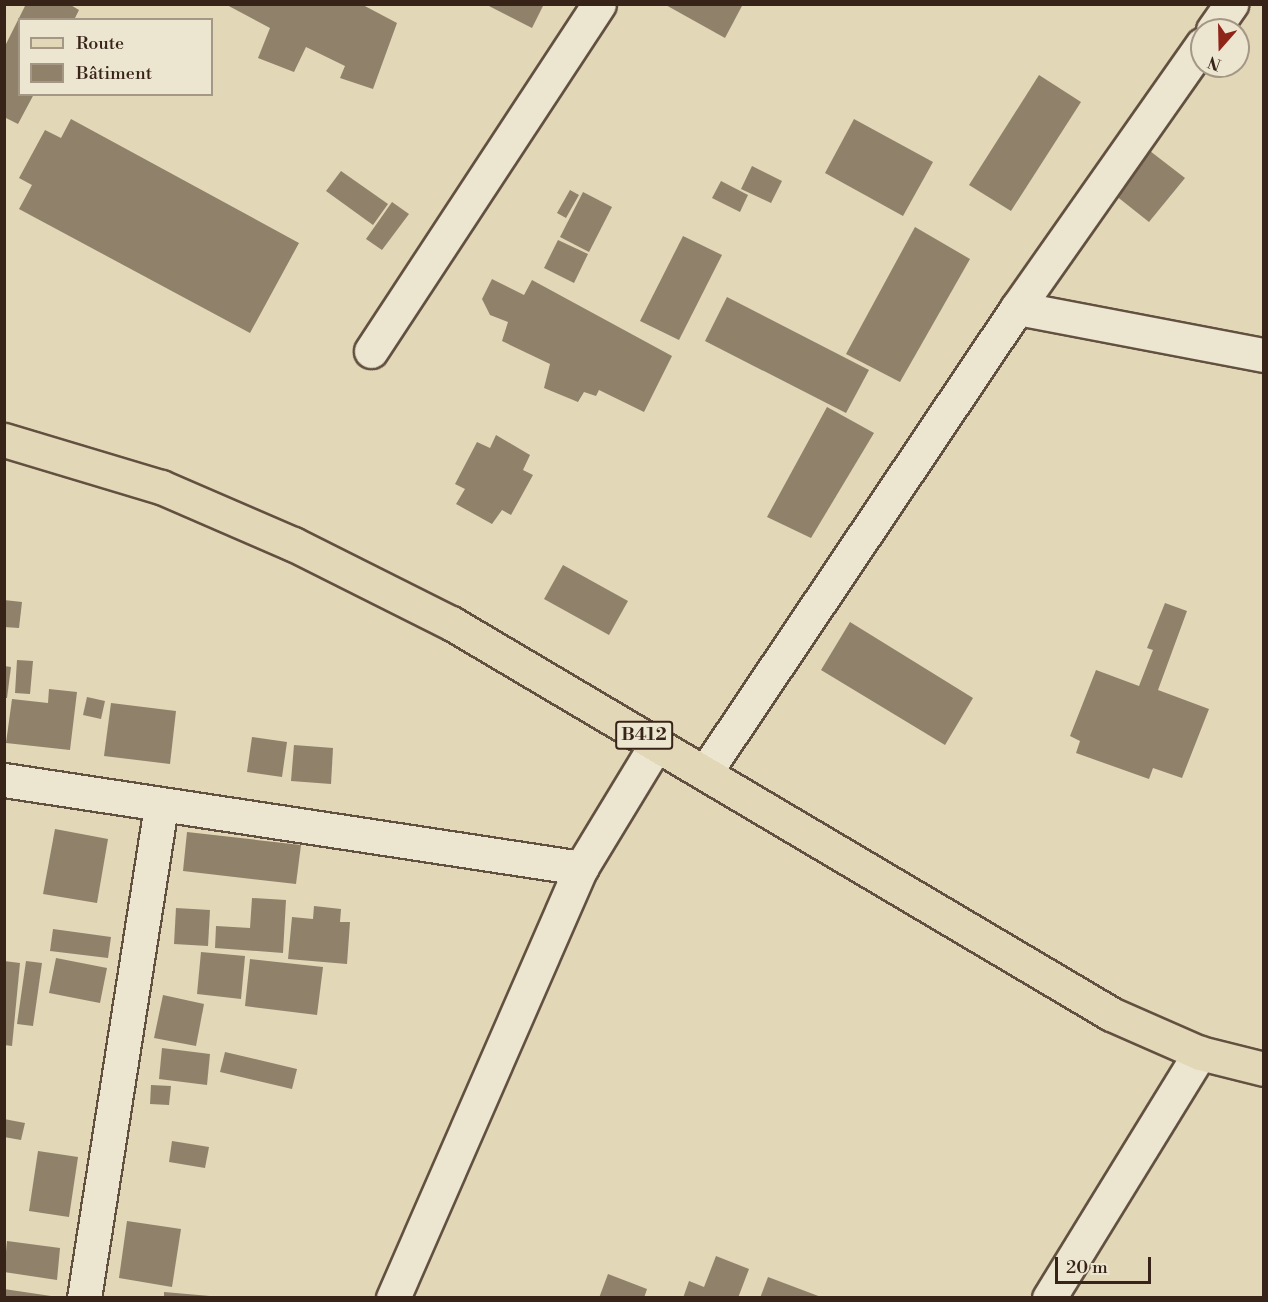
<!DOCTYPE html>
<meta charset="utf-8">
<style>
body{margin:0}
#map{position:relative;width:1268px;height:1302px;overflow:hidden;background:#e2d7b7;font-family:"Libre Bodoni",serif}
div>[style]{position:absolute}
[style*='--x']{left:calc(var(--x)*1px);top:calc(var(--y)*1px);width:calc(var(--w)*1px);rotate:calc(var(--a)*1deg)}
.building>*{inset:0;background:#90816b}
.roads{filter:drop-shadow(2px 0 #625040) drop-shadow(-2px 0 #625040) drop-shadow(0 2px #625040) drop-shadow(0 -2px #625040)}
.minor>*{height:33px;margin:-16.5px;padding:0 16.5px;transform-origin:16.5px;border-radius:16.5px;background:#ece5d0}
.major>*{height:33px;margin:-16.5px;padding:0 16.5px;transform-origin:16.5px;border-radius:16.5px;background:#e2d7b7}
span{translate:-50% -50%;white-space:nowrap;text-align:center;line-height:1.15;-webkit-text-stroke:4.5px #ece5d0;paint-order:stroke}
.shield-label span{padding:2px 4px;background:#ece5d0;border:2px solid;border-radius:4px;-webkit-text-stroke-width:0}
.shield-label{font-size:18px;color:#382318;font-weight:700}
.frame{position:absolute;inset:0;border:6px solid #382318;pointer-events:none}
.legend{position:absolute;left:18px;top:18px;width:195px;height:78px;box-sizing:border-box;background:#ece5d0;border:2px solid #a49786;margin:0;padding:8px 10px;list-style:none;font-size:18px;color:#382318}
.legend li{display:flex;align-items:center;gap:12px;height:30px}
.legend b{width:30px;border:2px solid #a49786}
.north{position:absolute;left:1190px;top:18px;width:60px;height:60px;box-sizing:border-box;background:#ece5d0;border:2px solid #a49786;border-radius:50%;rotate:200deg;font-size:16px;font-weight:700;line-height:24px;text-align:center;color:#382318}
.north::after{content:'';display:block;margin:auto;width:21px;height:27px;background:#8f2418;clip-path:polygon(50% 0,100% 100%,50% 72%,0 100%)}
.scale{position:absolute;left:1055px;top:1257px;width:96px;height:27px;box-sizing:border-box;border:3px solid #382318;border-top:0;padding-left:8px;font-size:18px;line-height:21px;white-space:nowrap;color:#382318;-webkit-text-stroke:4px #ece5d0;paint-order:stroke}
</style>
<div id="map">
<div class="building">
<div style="clip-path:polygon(26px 4px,69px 4px,79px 10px,74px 20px,20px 20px,20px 94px,34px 94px,18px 124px,4px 117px,4px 48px)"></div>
<div style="clip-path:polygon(225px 4px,361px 4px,397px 23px,373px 89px,340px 78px,345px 66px,306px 47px,294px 72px,258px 58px,270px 28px)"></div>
<div style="clip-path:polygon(485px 4px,544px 4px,532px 28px)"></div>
<div style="clip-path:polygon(664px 4px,743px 4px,725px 38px)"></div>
<div style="clip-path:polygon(1039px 75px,1081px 102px,1011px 211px,969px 185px)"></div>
<div style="clip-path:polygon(71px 119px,299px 243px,250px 333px,19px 209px,32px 185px,19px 178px,45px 130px,61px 138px)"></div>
<div style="clip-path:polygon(854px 119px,933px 162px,903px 216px,825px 173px)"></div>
<div style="clip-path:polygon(1150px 151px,1185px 178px,1149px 222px,1115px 195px)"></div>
<div style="clip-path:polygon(752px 166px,782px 181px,771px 203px,741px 189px)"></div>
<div style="clip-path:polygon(341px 171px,388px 204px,373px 225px,326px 191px)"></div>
<div style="clip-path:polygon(721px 181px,748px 195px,740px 212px,712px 198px)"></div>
<div style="clip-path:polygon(570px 190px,579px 195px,566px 218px,557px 213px)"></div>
<div style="clip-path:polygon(583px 192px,612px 207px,589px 252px,560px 237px)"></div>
<div style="clip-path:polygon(392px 202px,409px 214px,382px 250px,366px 239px)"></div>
<div style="clip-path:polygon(915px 227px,970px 259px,900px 382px,846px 354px)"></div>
<div style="clip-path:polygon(683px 236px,722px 255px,679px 340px,640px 321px)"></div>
<div style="clip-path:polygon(558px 240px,588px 254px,574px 283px,544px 268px)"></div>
<div style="clip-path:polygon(492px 279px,524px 295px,532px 280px,672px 356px,644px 412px,599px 390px,596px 396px,584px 392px,578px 402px,544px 388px,550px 364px,502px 341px,508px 322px,490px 315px,482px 299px)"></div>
<div style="clip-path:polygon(727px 297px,869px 370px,846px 413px,705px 341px)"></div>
<div style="clip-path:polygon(827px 407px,874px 433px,811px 538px,767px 517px)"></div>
<div style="clip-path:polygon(496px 435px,530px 455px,523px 470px,533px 475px,511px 515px,502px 510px,492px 524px,456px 504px,465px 489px,455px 484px,477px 442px,490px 448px)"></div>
<div style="clip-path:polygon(563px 565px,628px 601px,609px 635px,544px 599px)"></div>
<div style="clip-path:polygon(4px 600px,22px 602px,19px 628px,4px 627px)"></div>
<div style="clip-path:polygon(1165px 603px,1187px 611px,1158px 690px,1209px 709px,1182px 778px,1153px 768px,1149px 779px,1076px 753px,1080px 741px,1070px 736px,1096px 670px,1139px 686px,1153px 650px,1147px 648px)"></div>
<div style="clip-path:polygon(850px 622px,973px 698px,945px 745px,821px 670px)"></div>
<div style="clip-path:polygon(17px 660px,33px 661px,30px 694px,15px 693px)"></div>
<div style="clip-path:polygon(4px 666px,11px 667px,7px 698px,4px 698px)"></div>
<div style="clip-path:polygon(49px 689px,77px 692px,70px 750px,6px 743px,12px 699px,48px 703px)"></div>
<div style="clip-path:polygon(87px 697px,105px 701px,101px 719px,83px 715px)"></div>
<div style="clip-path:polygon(111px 703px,176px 711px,170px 764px,104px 756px)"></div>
<div style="clip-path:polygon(252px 737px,287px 742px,282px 777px,247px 772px)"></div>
<div style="clip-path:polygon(294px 745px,333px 748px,331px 784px,291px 781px)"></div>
<div style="clip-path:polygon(55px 829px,108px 839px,97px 903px,43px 894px)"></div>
<div style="clip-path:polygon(187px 832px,301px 845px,296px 884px,183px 871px)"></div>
<div style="clip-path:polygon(252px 898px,286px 900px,283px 953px,215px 948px,216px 926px,250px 928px)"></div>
<div style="clip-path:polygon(314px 906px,341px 909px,340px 922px,350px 922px,347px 964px,288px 959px,292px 917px,313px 919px)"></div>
<div style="clip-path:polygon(176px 908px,210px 910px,208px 946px,174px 944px)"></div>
<div style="clip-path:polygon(53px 929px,111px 937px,108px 958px,50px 951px)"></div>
<div style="clip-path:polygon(201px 952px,245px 956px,241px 999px,197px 994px)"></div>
<div style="clip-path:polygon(56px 958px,107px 968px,100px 1003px,49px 993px)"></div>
<div style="clip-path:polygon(250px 959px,323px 967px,317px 1015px,245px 1006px)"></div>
<div style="clip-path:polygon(4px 961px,20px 963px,12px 1046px,4px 1045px)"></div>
<div style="clip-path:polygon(26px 961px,42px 963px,33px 1026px,17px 1024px)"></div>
<div style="clip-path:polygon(163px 995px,204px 1004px,196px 1046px,154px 1038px)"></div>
<div style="clip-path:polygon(162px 1048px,210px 1054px,207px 1085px,159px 1079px)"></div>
<div style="clip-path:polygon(225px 1052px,297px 1069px,292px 1089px,220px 1072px)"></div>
<div style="clip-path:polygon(151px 1085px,171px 1086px,169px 1105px,150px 1104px)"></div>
<div style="clip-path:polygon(4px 1119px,25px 1123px,21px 1140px,4px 1137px)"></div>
<div style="clip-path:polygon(172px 1141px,209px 1147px,205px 1168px,169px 1162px)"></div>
<div style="clip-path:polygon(38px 1151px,78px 1157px,69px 1217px,29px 1211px)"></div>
<div style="clip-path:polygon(127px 1221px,181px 1229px,172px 1287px,119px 1278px)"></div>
<div style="clip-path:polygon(7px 1241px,60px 1248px,57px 1280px,4px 1272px)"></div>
<div style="clip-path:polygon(716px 1256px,749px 1269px,738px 1298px,683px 1298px,689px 1281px,704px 1287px)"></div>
<div style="clip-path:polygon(608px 1274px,647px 1289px,644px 1298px,599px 1298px)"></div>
<div style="clip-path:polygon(768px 1277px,821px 1297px,821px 1298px,760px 1298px)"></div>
<div style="clip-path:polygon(4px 1289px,51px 1296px,51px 1298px,4px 1298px)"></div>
<div style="clip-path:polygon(164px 1292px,210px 1296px,210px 1298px,164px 1298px)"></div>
</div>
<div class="roads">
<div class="minor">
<div style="--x:1213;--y:30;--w:32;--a:-55"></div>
<div style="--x:1017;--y:308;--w:251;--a:10.8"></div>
<div style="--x:371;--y:351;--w:415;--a:-56.7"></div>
<div style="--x:706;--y:771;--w:558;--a:-56.11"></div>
<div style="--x:1017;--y:308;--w:322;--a:-54.9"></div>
<div style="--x:4;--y:780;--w:584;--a:8.67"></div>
<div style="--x:84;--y:1298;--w:500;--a:-81.1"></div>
<div style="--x:393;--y:1298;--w:469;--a:-66.4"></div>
<div style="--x:581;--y:868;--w:146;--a:-58.7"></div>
<div style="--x:1049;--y:1298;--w:288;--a:-58.4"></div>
</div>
<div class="major">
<div style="--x:4;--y:440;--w:164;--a:16.7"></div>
<div style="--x:161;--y:487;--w:144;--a:23.4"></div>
<div style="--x:293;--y:544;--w:177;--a:26.6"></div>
<div style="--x:451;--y:623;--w:767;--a:30.64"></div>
<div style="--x:1111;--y:1014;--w:97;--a:23.7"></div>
<div style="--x:1200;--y:1053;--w:66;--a:14"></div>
</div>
</div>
<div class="shield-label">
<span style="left:644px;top:735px">B412</span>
</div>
<div class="frame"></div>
<ul class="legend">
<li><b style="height:8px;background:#e2d7b7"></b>Route</li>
<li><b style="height:16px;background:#90816b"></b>Bâtiment</li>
</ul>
<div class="north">N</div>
<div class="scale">20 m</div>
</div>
